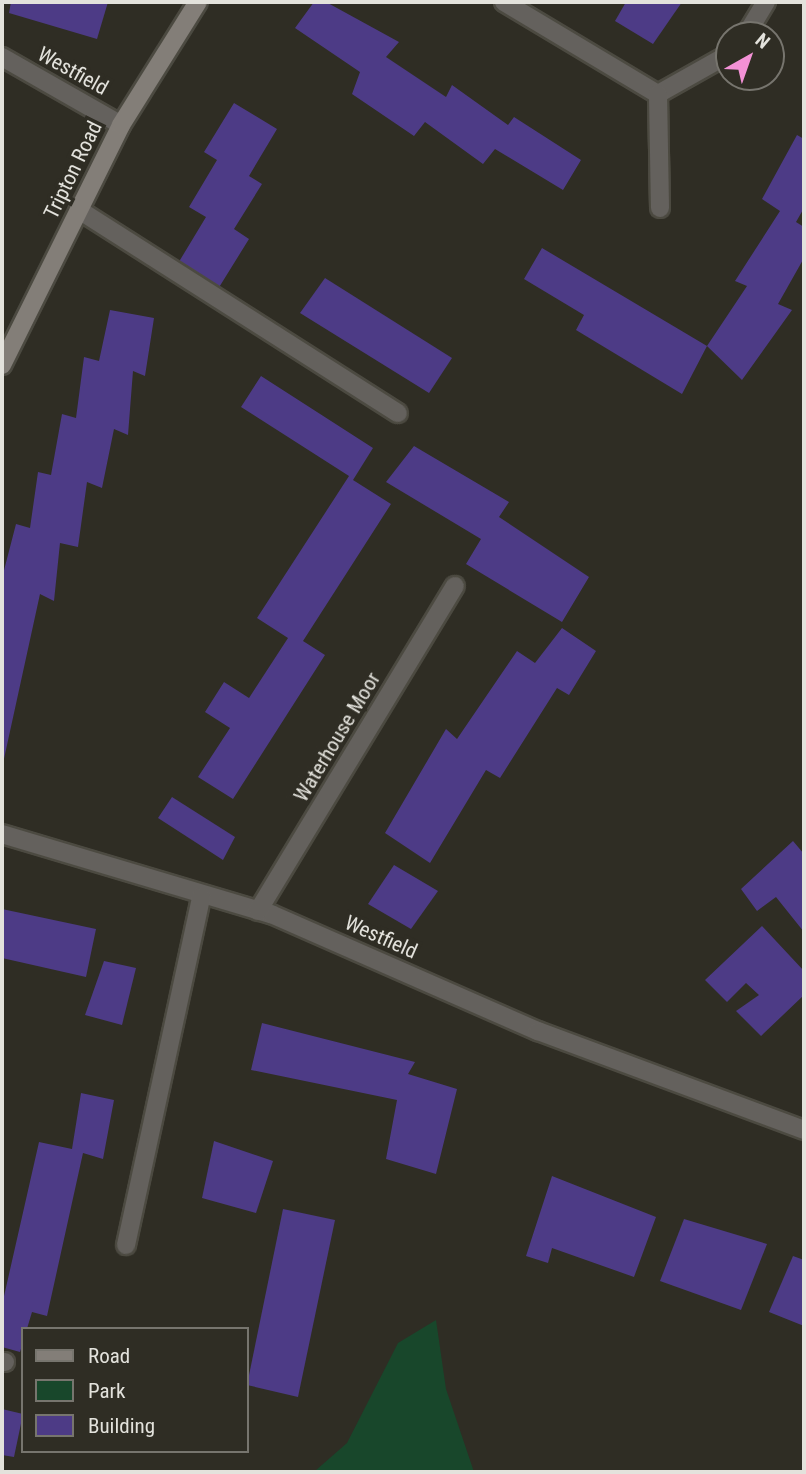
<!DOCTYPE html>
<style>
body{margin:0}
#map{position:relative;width:806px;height:1474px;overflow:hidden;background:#2f2d24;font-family:"Roboto Condensed",sans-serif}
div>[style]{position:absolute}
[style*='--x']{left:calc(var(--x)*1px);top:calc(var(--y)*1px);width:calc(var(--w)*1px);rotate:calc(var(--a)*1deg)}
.green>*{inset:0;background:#18472b}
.building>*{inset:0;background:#4d3b86}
.roads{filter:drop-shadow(2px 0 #4c4a41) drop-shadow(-2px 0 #4c4a41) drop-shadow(0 2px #4c4a41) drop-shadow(0 -2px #4c4a41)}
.lane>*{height:18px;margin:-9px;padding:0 9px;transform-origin:9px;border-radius:9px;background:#64615d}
.street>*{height:18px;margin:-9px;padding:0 9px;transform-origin:9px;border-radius:9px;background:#64615d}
.secondary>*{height:18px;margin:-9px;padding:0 9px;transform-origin:9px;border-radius:9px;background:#837e78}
span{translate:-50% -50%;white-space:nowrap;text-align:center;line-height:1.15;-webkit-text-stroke:7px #2f2d24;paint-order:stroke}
.street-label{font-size:21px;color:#e3e2dc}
.frame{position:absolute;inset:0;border:4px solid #e3e2dc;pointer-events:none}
.legend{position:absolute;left:21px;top:1327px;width:228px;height:126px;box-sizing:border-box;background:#2f2d24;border:2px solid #77756e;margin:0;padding:9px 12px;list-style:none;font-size:21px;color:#e3e2dc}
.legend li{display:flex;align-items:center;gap:14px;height:35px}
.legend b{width:35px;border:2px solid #77756e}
.north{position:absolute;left:715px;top:21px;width:70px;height:70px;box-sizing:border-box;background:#2f2d24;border:2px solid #77756e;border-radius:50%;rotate:40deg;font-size:19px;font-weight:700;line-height:28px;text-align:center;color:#e3e2dc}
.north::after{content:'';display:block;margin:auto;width:24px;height:32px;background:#f391d6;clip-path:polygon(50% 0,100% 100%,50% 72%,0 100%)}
</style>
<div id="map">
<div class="green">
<div style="clip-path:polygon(436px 1320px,446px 1389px,474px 1472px,210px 1472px,315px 1471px,347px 1443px,398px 1343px)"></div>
</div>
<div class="building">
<div style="clip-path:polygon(11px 2px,108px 2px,97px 39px,9px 13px)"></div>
<div style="clip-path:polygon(314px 2px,326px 2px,399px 42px,386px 57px,446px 97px,452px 85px,508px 125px,514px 117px,581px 160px,563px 190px,495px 149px,483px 164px,425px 122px,414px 136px,352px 94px,360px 72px,295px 28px)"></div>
<div style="clip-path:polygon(626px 2px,682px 2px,653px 44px,615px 21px)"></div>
<div style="clip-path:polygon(234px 103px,277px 129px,249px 176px,262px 184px,234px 229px,249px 239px,218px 289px,177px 265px,206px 217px,189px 207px,217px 160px,204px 152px)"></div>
<div style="clip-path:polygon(797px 135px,804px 139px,804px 208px,796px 222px,804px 227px,804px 258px,778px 304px,792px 310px,742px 380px,707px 346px,747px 286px,735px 281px,780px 211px,762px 199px)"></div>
<div style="clip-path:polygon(542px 248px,707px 346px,682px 394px,576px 330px,584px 315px,524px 279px)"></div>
<div style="clip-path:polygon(325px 278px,452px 358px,429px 393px,300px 313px)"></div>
<div style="clip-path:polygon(110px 310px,154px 318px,145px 376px,133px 371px,128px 435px,114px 429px,102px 488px,87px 482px,78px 547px,60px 543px,54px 601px,40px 594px,2px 768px,2px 578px,16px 524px,30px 528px,38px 472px,51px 475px,62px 414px,76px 418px,84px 357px,99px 361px)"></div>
<div style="clip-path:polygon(261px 376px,373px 448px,353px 480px,391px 504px,303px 641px,325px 655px,233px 799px,198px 777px,230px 728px,205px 712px,224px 682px,249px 698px,288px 638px,257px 618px,349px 476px,241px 407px)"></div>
<div style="clip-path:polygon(414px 446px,509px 502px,499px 517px,589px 577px,562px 622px,466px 564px,481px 539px,386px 482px)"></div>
<div style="clip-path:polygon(562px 628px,596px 651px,569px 695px,557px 688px,500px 778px,486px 770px,430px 863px,385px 833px,446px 729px,457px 739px,517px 651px,535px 663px)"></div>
<div style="clip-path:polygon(172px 797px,235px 837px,223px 860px,158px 818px)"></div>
<div style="clip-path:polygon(793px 841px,804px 854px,804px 932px,776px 897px,757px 911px,741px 889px)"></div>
<div style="clip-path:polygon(394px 865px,438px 891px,411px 929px,368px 904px)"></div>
<div style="clip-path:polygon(2px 909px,96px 929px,86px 977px,2px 958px)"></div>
<div style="clip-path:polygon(762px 926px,804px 971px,804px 995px,761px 1036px,736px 1011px,759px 995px,746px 983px,727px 1002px,705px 980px)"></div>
<div style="clip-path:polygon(104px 961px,136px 968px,122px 1025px,85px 1015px)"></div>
<div style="clip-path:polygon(262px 1023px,415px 1062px,408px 1074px,457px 1089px,436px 1174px,386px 1159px,397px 1100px,251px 1070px)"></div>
<div style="clip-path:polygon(81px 1093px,114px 1100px,103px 1159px,83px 1153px,47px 1316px,32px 1312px,20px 1352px,2px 1347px,2px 1305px,39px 1142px,72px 1149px)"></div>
<div style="clip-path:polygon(214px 1141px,273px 1161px,256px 1213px,202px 1198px)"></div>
<div style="clip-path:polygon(552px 1176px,656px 1217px,634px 1277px,552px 1248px,548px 1263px,526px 1256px)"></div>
<div style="clip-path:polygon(283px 1209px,335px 1220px,298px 1397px,247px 1385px)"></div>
<div style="clip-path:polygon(684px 1219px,767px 1244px,741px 1310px,660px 1281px)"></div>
<div style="clip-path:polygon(793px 1256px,804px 1260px,804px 1326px,769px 1312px)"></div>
<div style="clip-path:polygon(2px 1409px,23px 1414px,14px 1457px,2px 1455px)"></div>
</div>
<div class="roads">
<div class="lane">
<div style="--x:79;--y:210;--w:378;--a:32.5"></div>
<div style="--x:2;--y:1362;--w:3;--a:0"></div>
</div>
<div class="street">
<div style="--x:504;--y:2;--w:179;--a:30.9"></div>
<div style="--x:658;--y:94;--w:81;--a:-29.4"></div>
<div style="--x:746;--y:35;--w:39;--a:-59"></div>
<div style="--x:2;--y:57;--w:137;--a:29.7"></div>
<div style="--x:658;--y:94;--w:114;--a:89"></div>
<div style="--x:2;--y:834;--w:281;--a:16.6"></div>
<div style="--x:271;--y:914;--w:292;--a:23.7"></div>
<div style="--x:538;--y:1031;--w:284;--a:20.4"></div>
<div style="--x:258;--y:911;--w:380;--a:-58.8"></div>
<div style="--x:126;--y:1245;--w:356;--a:-77.8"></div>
</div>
<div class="secondary">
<div style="--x:2;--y:365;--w:268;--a:-63.6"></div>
<div style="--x:121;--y:125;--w:145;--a:-58"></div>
</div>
</div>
<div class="street-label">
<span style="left:73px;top:71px;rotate:29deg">Westfield</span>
<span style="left:73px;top:170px;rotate:-64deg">Tripton Road</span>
<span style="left:337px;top:737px;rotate:-59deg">Waterhouse Moor</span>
<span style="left:381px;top:937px;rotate:24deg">Westfield</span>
</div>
<div class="frame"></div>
<ul class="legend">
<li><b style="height:9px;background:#837e78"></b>Road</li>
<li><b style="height:19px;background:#18472b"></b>Park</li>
<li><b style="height:19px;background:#4d3b86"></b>Building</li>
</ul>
<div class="north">N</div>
</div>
